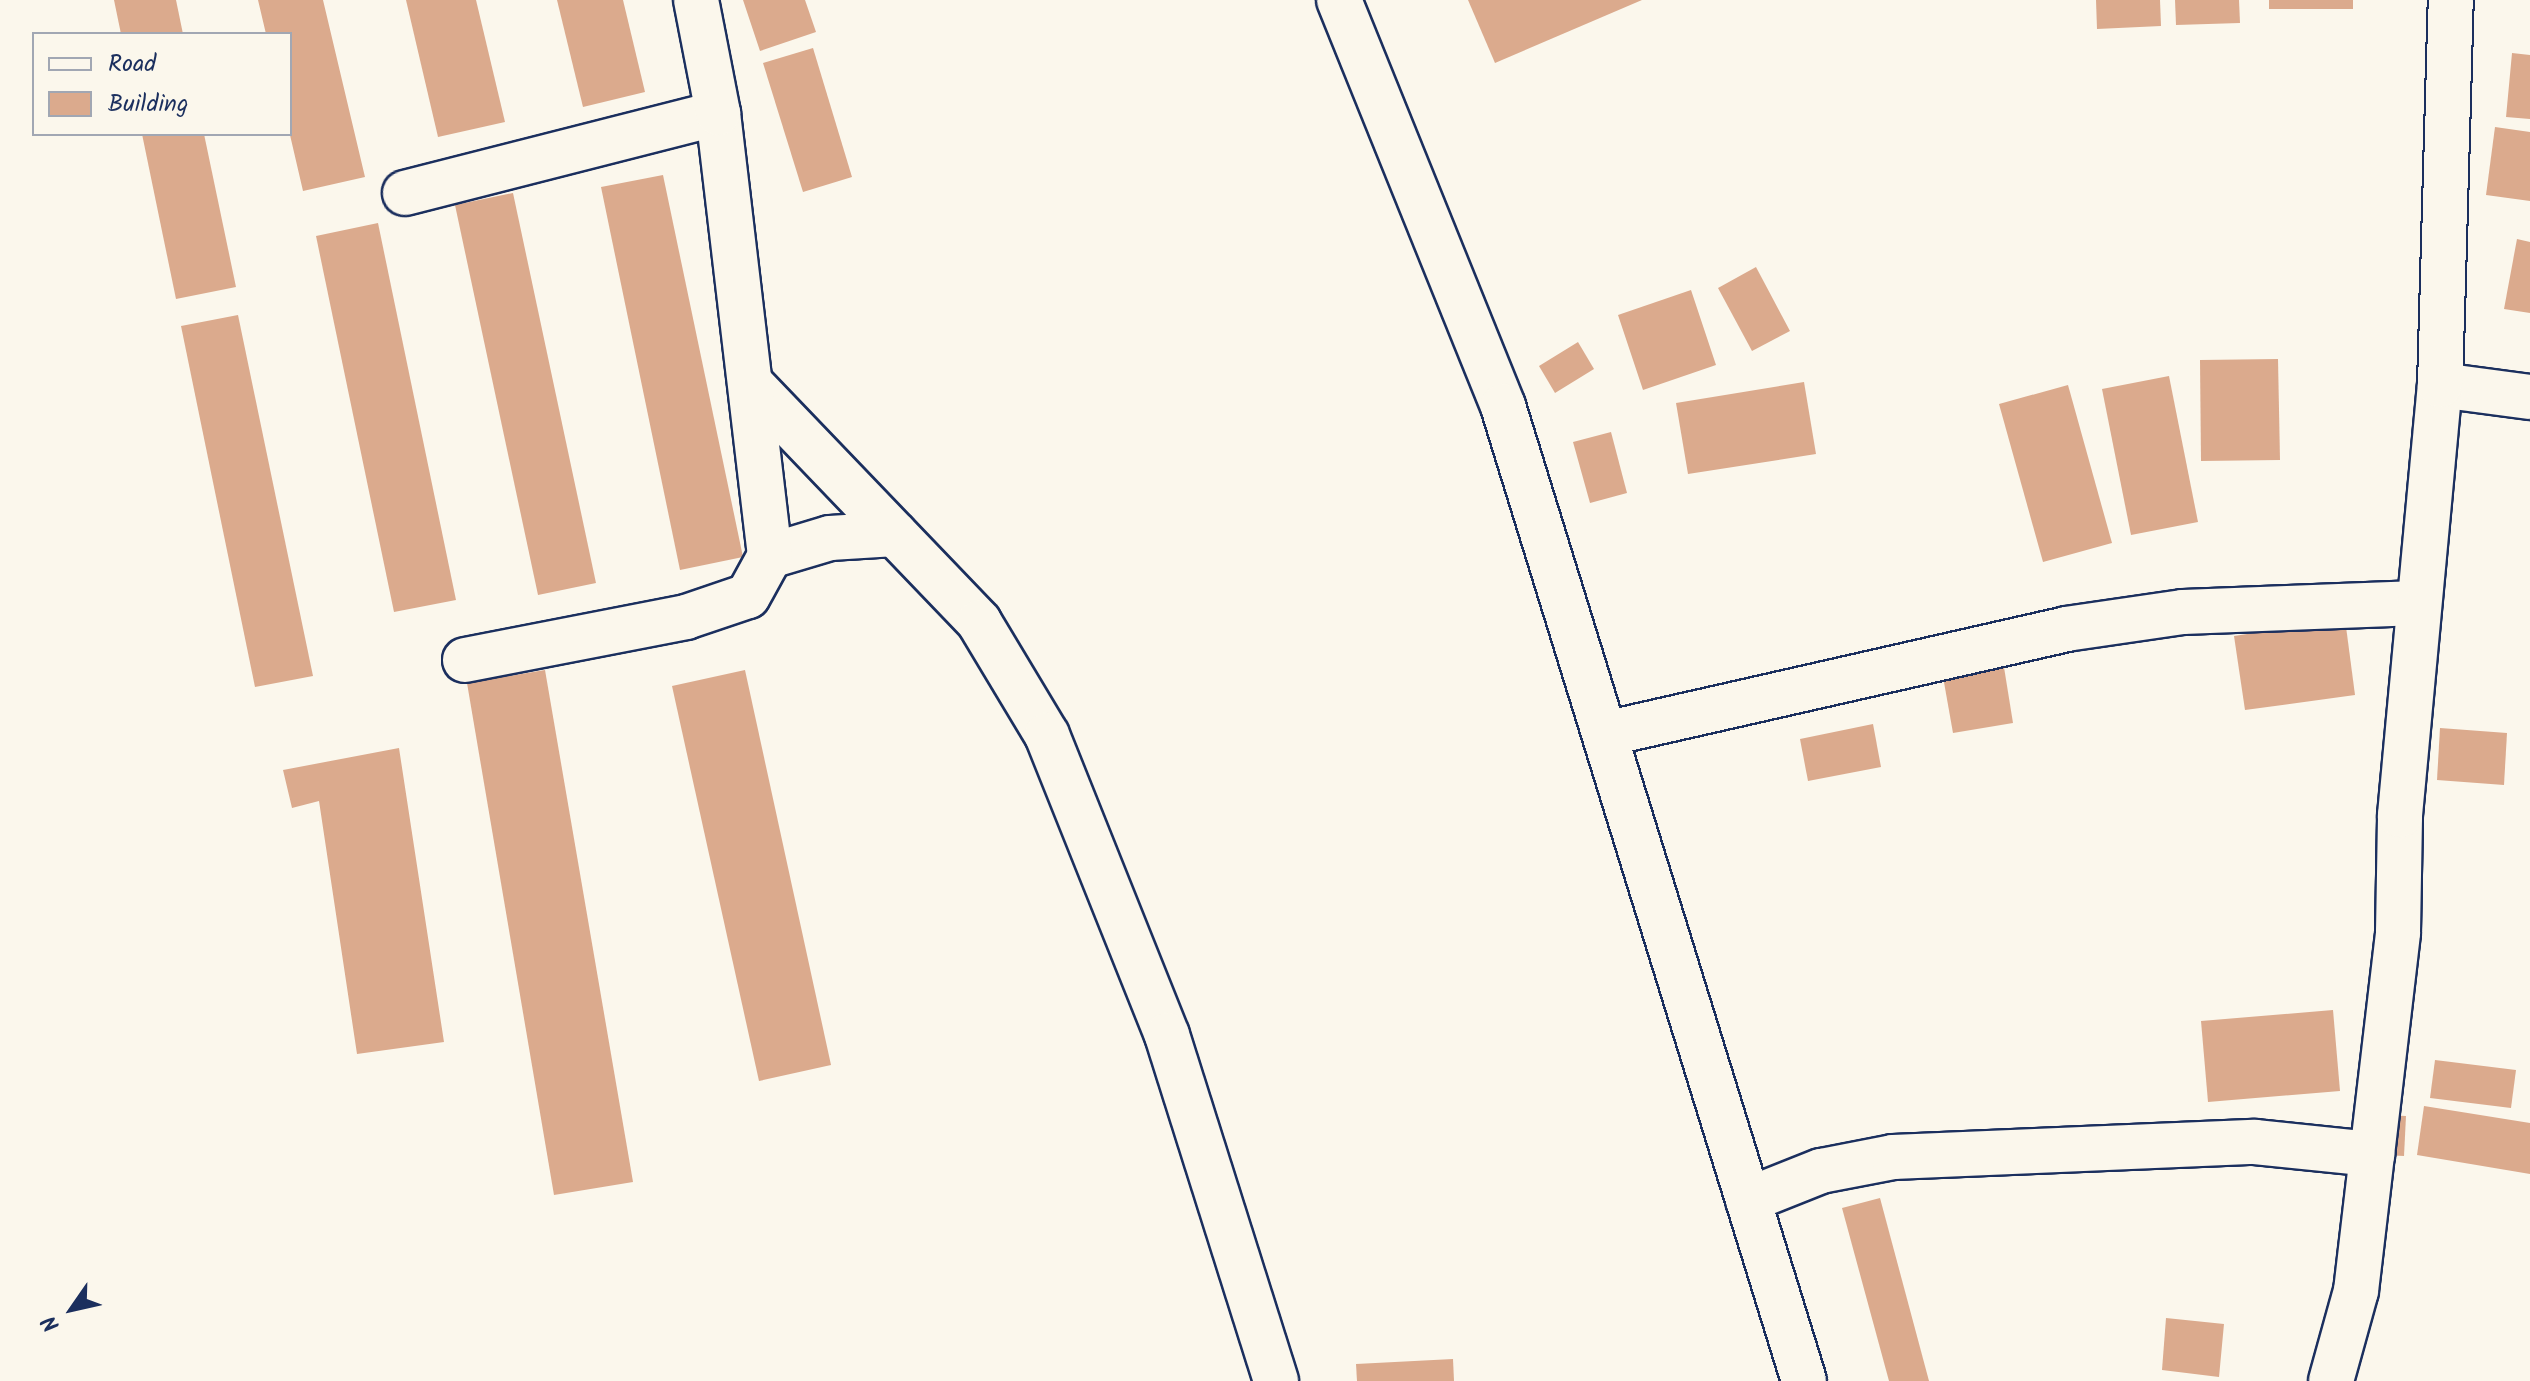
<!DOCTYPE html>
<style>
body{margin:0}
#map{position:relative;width:2530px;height:1381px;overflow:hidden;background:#fbf7ec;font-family:Kalam,sans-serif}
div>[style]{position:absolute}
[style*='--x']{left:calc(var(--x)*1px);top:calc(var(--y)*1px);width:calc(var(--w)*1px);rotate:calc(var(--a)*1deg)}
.building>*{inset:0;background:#dbaa8d}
.roads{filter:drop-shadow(2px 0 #1b2f5e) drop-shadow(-2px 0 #1b2f5e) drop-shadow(0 2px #1b2f5e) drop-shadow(0 -2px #1b2f5e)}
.minor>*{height:44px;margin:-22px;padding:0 22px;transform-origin:22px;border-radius:22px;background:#fbf7ec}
.secondary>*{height:44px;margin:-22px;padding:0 22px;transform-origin:22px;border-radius:22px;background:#fbf7ec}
span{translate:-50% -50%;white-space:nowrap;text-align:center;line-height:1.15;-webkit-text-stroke:6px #fbf7ec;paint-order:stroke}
.legend{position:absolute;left:32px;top:32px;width:260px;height:104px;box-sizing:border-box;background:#fbf7ec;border:2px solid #a1a7b3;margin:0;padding:10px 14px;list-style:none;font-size:24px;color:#1b2f5e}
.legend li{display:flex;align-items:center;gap:16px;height:40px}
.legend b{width:40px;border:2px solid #a1a7b3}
.north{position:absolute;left:32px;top:1269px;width:80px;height:80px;-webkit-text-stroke:6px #fbf7ec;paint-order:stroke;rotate:236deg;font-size:22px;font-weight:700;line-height:32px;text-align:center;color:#1b2f5e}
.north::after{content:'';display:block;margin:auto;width:28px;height:36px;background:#1b2f5e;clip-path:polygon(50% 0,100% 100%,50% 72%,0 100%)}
</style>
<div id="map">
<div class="building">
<div style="clip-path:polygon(114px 0,176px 0,183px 34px,121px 34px)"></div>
<div style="clip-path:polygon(258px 0,323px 0,365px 177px,303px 191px,290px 135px,290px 34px,266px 34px)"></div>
<div style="clip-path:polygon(406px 0,476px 0,505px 122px,438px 137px)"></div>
<div style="clip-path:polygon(557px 0,623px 0,645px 92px,583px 107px)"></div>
<div style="clip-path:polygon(743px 0,805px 0,816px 32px,760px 51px)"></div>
<div style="clip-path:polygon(1468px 0,1642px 0,1495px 63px)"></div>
<div style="clip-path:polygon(2096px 0,2160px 0,2161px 26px,2097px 29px)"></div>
<div style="clip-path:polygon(2175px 0,2239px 0,2240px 23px,2176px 25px)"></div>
<div style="clip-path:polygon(2269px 0,2353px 0,2353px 9px,2269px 9px)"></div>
<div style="clip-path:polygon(813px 48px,852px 177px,803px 192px,763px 63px)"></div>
<div style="clip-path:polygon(2512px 53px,2530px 55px,2530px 119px,2506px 117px)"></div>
<div style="clip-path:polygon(2495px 127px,2530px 132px,2530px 201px,2486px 195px)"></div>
<div style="clip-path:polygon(142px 134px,204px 134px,236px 287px,176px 299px)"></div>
<div style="clip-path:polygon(663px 175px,743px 557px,680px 570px,601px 187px)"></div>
<div style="clip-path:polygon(513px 193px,596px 583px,538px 595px,455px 205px)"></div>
<div style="clip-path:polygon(378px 223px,456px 600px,394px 612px,316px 236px)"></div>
<div style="clip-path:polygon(2517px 239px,2530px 242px,2530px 313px,2504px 309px)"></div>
<div style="clip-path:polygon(1756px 267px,1790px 331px,1752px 351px,1718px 288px)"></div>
<div style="clip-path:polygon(1691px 290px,1716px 365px,1643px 390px,1618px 315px)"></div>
<div style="clip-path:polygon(238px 315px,313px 676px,255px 687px,181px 326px)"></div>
<div style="clip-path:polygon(1578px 342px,1594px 369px,1555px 393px,1539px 366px)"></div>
<div style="clip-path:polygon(2278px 359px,2280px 460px,2201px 461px,2200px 360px)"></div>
<div style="clip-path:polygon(2169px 376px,2198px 522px,2131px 535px,2102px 389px)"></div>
<div style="clip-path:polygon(1804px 382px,1816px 454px,1688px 474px,1676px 403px)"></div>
<div style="clip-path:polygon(2068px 385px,2112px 543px,2043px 562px,1999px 404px)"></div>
<div style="clip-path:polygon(1611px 432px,1627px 493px,1590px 503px,1573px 442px)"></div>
<div style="clip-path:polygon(2345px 619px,2355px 695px,2245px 710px,2234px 636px)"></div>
<div style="clip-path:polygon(2003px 661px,2013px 723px,1953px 733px,1942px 671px)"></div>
<div style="clip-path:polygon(545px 670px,633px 1182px,554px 1195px,467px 683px)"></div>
<div style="clip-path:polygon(745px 670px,831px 1065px,759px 1081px,672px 686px)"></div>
<div style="clip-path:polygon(1873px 724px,1881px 767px,1808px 781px,1800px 739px)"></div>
<div style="clip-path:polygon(2440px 728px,2507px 733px,2504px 785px,2437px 780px)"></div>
<div style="clip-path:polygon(399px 748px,444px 1042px,357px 1054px,319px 801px,292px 808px,283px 770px)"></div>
<div style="clip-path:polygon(2333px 1010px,2340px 1091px,2208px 1102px,2201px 1021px)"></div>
<div style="clip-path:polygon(2435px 1060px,2516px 1070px,2511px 1108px,2430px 1098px)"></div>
<div style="clip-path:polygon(2424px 1106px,2530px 1123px,2530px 1174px,2417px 1155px)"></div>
<div style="clip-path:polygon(2385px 1115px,2406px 1116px,2404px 1156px,2383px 1155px)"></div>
<div style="clip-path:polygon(1880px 1198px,1929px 1381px,1889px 1381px,1842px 1208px)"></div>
<div style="clip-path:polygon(2166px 1318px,2224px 1324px,2219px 1377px,2162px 1370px)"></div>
<div style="clip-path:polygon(1453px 1359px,1454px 1381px,1357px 1381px,1356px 1364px)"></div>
</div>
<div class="roads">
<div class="minor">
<div style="--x:405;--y:193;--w:323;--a:-14.3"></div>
<div style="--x:752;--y:385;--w:328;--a:46.2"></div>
<div style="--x:979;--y:622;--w:132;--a:59"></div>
<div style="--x:1047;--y:735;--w:323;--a:68.2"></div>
<div style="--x:1167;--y:1035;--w:363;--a:72.5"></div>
<div style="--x:2440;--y:385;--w:91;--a:7.6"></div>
<div style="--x:770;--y:556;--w:63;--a:-16.7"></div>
<div style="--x:830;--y:538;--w:65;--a:-3.5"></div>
<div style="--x:465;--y:660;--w:225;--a:-11"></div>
<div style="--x:686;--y:617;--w:65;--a:-18.7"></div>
<div style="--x:748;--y:596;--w:46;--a:-61.2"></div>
<div style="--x:770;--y:556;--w:446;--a:-96.7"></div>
<div style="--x:718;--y:113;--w:115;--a:-101"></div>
<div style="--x:1605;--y:734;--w:473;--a:-12.8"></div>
<div style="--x:2066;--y:629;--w:118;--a:-8.3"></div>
<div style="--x:2183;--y:612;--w:235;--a:-2.2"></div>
<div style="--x:1748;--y:1200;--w:79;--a:-21.7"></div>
<div style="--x:1821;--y:1171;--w:73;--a:-11"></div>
<div style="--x:1893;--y:1157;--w:362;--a:-2.4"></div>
<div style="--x:2255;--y:1142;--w:118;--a:5.9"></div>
<div style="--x:2331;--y:1381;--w:93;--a:-74.5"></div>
<div style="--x:2356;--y:1291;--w:361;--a:-83.3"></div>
<div style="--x:2398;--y:932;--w:117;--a:-89"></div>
<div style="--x:2400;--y:815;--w:432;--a:-84.7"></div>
<div style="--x:2440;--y:385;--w:385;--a:-88.4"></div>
</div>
<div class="secondary">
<div style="--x:1339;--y:0;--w:438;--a:68"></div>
<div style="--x:1503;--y:406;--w:1020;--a:72.84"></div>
</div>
</div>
<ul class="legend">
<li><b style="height:10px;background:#fbf7ec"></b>Road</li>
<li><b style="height:22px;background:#dbaa8d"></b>Building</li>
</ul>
<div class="north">N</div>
</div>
